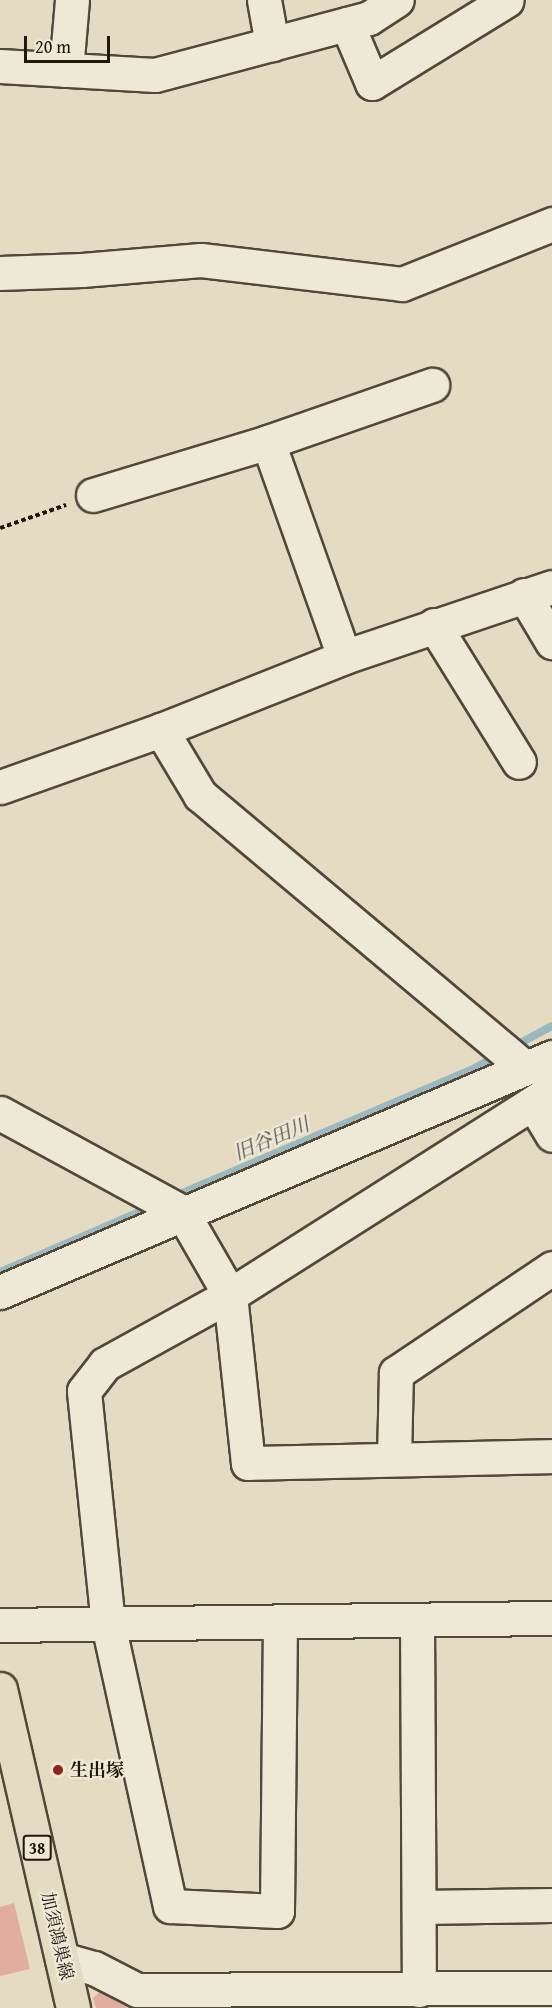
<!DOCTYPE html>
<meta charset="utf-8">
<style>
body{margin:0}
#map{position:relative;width:552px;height:2008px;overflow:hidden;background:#e5dbc2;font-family:"Gentium Book Plus","Noto Serif JP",serif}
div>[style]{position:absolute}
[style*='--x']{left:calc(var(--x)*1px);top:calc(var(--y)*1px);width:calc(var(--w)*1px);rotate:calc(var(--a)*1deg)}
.stream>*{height:8px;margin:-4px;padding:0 4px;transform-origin:4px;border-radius:4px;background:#9cb8bf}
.building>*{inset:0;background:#e1ad9f}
.path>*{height:4px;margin-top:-2px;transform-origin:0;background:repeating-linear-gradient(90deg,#22160d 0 4.5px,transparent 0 7.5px)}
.roads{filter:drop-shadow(2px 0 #53473a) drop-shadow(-2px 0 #53473a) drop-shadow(0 2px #53473a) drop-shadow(0 -2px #53473a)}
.minor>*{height:33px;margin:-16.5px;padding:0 16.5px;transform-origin:16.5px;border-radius:16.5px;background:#eee8d7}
.major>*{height:33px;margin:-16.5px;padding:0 16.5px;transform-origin:16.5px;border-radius:16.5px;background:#e5dbc2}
.dots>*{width:16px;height:16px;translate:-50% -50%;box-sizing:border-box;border:3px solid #eee8d7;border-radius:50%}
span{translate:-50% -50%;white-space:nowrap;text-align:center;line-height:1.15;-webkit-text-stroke:4.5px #eee8d7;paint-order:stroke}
.shield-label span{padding:2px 4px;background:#eee8d7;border:2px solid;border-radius:4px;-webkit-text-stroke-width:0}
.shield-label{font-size:16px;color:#22160d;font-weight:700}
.poi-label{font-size:18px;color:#22160d;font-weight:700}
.left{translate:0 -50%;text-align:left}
.street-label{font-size:18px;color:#22160d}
.water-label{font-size:20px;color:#4d4f4b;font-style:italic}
.scale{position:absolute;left:24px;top:36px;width:86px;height:27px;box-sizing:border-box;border:3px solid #22160d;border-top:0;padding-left:8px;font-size:18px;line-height:21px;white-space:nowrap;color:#22160d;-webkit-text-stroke:4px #eee8d7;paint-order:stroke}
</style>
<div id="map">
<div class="stream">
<div style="--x:513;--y:1047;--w:44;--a:-28.3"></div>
<div style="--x:173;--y:1197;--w:322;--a:-23.1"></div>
<div style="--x:469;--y:1071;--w:34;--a:-28"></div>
<div style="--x:0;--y:1272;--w:167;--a:-23.3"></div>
</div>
<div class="building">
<div style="clip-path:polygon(14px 1903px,30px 1969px,0 1976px,0 1907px)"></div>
<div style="clip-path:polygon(106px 1986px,127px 2008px,96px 2008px,93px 1998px)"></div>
</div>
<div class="path">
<div style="--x:0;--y:528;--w:70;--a:-19.2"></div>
</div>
<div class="roads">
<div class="minor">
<div style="--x:264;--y:0;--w:45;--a:79.7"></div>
<div style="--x:347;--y:24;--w:64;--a:67"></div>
<div style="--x:372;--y:83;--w:158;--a:-31.6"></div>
<div style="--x:0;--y:66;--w:155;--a:3.3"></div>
<div style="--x:155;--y:75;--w:221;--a:-14.9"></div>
<div style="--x:369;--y:18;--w:33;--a:-33"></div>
<div style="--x:66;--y:70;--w:70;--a:-85.1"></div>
<div style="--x:0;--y:273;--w:82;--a:-2.1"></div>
<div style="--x:82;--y:270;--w:119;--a:-4.8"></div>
<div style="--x:201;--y:260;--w:202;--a:6.8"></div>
<div style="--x:402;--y:284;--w:162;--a:-21.8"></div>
<div style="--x:268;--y:442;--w:174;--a:-19.2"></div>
<div style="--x:93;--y:495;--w:183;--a:-16.8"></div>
<div style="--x:268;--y:442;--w:228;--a:70.5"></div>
<div style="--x:524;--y:595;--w:55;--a:59.2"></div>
<div style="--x:434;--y:625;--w:161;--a:58.2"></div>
<div style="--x:161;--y:730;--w:76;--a:59"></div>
<div style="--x:200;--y:795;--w:424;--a:40"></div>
<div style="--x:0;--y:787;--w:171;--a:-19.5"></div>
<div style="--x:161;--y:730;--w:197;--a:-21.7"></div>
<div style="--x:344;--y:657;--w:219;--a:-18.6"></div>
<div style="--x:533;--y:1103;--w:37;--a:59"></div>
<div style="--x:0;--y:1113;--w:207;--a:28.5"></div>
<div style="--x:182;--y:1212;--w:96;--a:60"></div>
<div style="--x:230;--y:1295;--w:169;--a:83.9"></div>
<div style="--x:248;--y:1463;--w:304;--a:-1.3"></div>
<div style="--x:0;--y:1292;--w:600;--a:-23.06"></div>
<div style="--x:394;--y:1459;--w:86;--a:-88.7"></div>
<div style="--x:396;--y:1373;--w:188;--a:-33.9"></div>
<div style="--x:417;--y:1620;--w:370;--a:89.7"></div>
<div style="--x:280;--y:1622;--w:289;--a:90.6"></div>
<div style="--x:277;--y:1911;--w:107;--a:-177.3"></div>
<div style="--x:170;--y:1906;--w:289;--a:-102.4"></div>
<div style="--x:108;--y:1624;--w:234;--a:-95.9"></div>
<div style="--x:84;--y:1391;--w:34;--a:-52"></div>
<div style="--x:105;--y:1364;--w:143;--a:-28.9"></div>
<div style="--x:230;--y:1295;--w:381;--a:-32.4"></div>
<div style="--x:0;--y:1625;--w:552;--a:-0.73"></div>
<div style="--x:419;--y:1907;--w:133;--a:-0.9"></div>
<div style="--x:62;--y:1959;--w:33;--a:16"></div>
<div style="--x:94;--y:1968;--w:48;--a:27.1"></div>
<div style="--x:137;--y:1990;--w:415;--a:-0.3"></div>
</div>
<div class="major">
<div style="--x:0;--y:1689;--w:327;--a:77.1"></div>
</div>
</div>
<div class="dots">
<div style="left:58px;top:1770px;background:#8f2418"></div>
</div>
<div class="shield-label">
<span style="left:37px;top:1848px">38</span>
</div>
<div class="poi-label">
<span class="left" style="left:70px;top:1770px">生出塚</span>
</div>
<div class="street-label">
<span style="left:57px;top:1936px;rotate:77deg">加須鴻巣線</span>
</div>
<div class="water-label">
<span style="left:271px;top:1138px;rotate:-23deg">旧谷田川</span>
</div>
<div class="scale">20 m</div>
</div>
